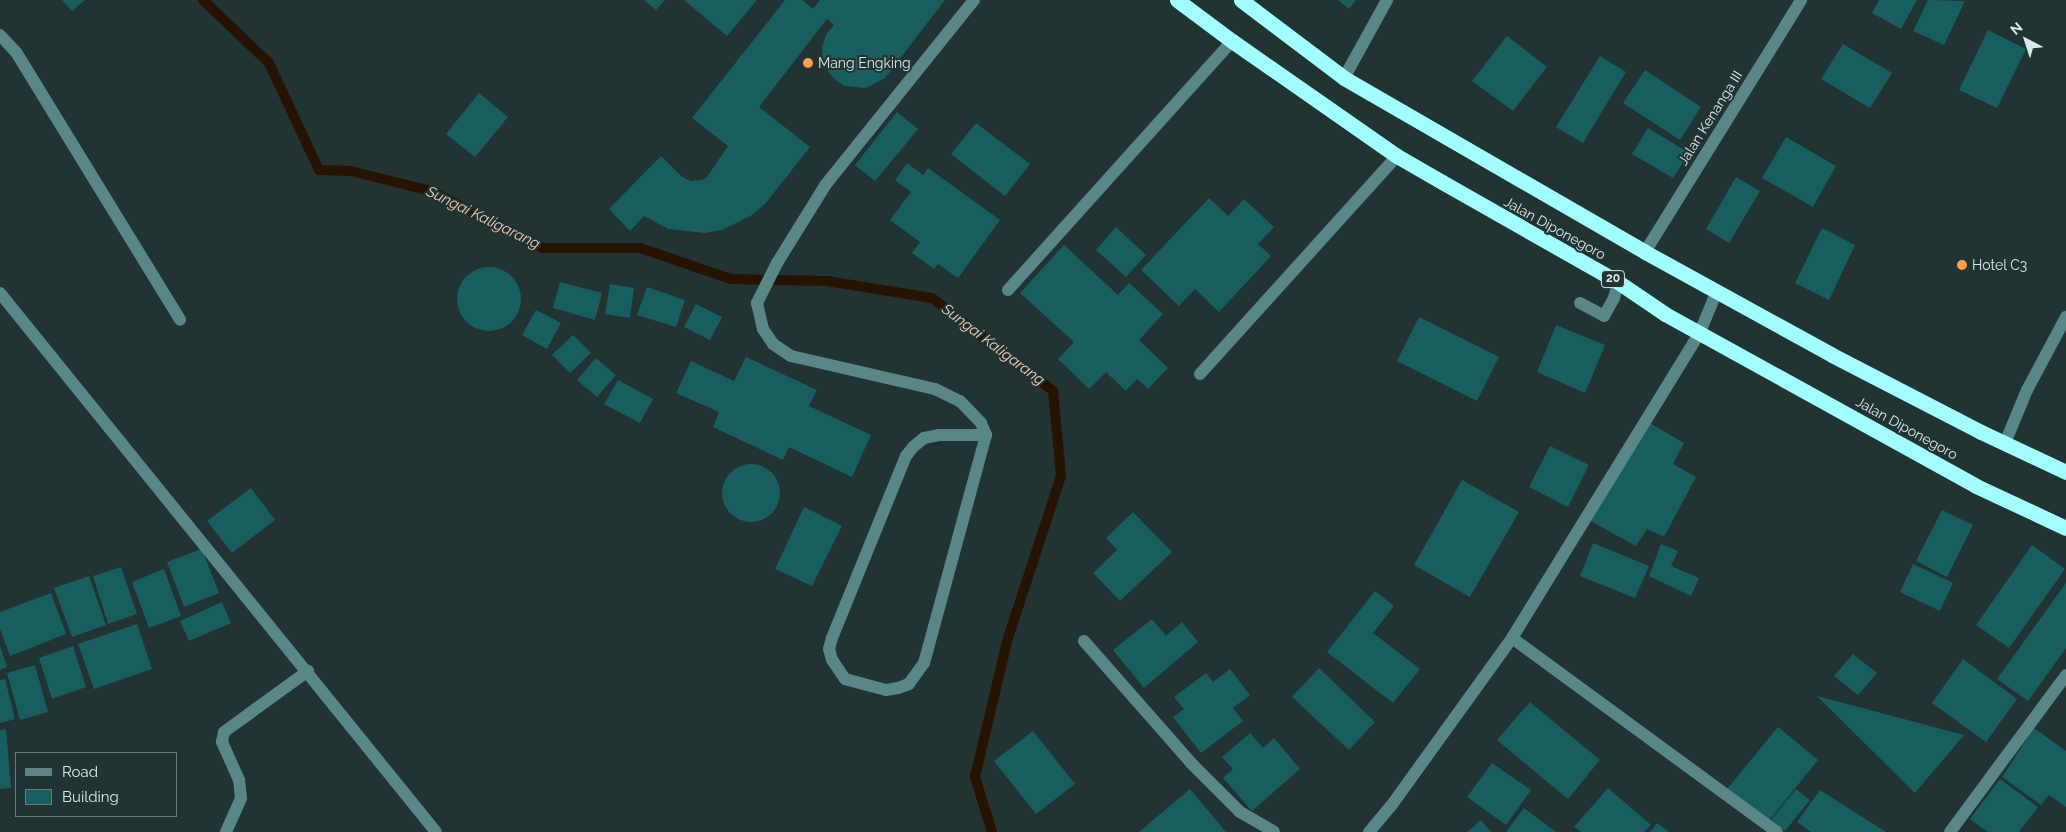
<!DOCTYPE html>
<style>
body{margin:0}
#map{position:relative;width:2066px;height:832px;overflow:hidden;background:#213333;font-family:Raleway,sans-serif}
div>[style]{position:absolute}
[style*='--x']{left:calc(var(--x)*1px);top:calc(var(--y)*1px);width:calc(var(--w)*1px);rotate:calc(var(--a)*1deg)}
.stream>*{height:10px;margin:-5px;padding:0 5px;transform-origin:5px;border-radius:5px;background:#271302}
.building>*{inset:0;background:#195e5f}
.round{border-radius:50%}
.minor>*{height:12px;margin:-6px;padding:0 6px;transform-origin:6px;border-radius:6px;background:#598787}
.highway>*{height:15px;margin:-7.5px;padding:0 7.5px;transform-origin:7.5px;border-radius:7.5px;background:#a2fefe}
.dots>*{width:14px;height:14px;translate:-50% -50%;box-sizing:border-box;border:2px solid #213333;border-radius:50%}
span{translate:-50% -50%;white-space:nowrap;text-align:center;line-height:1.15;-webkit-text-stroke:4px #213333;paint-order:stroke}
.shield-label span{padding:1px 4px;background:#213333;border:1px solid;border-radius:4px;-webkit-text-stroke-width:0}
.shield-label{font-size:12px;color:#dbe6e6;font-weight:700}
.poi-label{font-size:14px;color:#dbe6e6}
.left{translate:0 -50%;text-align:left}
.street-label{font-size:14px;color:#dbe6e6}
.water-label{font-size:15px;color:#f3cfb2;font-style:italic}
.legend{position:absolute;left:15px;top:752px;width:162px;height:65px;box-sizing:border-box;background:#213333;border:1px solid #6b7b7b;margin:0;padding:6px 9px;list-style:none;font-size:15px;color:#dbe6e6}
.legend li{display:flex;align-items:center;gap:10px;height:25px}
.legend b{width:25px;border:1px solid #6b7b7b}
.north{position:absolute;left:2001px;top:15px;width:50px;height:50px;-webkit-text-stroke:4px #213333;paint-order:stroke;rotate:320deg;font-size:14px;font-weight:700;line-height:20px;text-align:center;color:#dbe6e6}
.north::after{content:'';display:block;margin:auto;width:18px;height:22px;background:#dbe6e6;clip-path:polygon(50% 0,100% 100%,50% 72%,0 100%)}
</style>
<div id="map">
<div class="stream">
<div style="--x:203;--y:0;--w:91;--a:43.7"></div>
<div style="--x:269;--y:63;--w:118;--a:65"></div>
<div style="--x:319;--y:170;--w:32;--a:2"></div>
<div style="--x:351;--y:171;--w:82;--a:14"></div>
<div style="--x:431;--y:191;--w:126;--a:27"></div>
<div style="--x:543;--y:248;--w:97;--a:0"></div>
<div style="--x:640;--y:248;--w:96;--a:18.8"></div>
<div style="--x:731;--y:279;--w:96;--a:1.2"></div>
<div style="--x:827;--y:281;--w:106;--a:9.2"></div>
<div style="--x:932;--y:298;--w:153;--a:37.5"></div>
<div style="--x:1053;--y:391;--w:85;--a:84.6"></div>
<div style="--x:1061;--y:476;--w:170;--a:108.1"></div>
<div style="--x:1008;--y:638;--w:143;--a:103.4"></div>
<div style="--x:975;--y:777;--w:58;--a:72.8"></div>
</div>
<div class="building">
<div style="clip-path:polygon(62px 0,85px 0,72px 11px)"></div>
<div style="clip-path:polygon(644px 0,665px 0,656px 10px)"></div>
<div style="clip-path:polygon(684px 0,757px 0,727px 36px)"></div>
<div style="clip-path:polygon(785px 0,802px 0,813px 9px,820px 0,945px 0,885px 78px,866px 88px,845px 86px,835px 80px,827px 70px,823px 59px,822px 47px,827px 33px,834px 25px,827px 19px,759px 107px,810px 147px,765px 204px,752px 215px,722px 230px,705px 233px,668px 229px,644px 216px,630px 231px,609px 209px,661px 156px,682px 177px,691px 181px,702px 180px,707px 177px,728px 146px,692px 118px)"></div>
<div style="clip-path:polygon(1338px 0,1356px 0,1349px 9px)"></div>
<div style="clip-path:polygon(1879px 0,1917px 0,1901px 29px,1872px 13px)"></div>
<div style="clip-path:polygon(1928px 0,1965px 1px,1944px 45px,1913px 31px)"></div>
<div style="clip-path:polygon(1988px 30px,2026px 49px,1997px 108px,1959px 90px)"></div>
<div style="clip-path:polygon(1507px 36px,1547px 67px,1513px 111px,1472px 81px)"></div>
<div style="clip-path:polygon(1843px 44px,1892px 73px,1870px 108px,1821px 79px)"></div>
<div style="clip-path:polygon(1600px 56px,1626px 72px,1583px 143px,1556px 127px)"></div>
<div style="clip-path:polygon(1645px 70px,1701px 107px,1680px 140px,1623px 103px)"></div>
<div style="clip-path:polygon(479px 93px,508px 117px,475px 157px,446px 134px)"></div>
<div style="clip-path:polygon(897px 112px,918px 129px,875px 181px,855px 165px)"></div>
<div style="clip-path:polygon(976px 123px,1030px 164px,1005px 196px,951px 154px)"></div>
<div style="clip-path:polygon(1648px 128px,1689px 153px,1673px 178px,1632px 154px)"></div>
<div style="clip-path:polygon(1786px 137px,1836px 166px,1813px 207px,1762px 178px)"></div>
<div style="clip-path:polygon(907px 163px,923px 175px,928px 168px,1000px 220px,958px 278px,938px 264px,934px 269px,912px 253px,920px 242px,890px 220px,911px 192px,895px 180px)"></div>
<div style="clip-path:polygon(1736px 177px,1760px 191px,1729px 243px,1706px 229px)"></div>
<div style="clip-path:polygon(1209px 198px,1228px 216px,1244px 199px,1274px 227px,1258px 244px,1271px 256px,1219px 312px,1195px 289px,1179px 306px,1141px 270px)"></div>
<div style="clip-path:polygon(1116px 227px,1146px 255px,1126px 277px,1096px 250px)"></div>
<div style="clip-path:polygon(1822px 228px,1855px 245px,1829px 300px,1795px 283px)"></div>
<div style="clip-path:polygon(1064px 245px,1118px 295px,1129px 283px,1163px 314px,1139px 340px,1168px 368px,1148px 389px,1137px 379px,1126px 391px,1106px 372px,1089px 389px,1058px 359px,1074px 342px,1020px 293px)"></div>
<div class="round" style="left:457px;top:267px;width:64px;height:64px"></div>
<div style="clip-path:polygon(560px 282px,602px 293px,595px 320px,553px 308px)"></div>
<div style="clip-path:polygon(610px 284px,634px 288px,630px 318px,605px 314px)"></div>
<div style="clip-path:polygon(647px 287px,685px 300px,676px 327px,637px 315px)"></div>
<div style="clip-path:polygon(696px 304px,722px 317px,710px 340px,684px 327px)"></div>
<div style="clip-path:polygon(536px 310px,561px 323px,547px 349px,522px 335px)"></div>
<div style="clip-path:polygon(1419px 317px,1499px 357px,1477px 401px,1397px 361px)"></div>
<div style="clip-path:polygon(1556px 325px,1605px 345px,1585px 393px,1537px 372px)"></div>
<div style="clip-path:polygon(573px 335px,591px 353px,570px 373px,552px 355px)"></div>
<div style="clip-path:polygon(746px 357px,817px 390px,809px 406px,871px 435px,852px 477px,789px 447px,783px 460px,713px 427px,719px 412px,676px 393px,691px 361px,734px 381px)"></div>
<div style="clip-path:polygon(596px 358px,616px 375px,597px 397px,577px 380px)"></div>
<div style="clip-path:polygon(618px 380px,653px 399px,640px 423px,604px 404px)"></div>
<div style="clip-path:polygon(1648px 422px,1684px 443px,1673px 464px,1696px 477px,1664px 537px,1647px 529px,1636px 546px,1587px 519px)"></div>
<div style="clip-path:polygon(1550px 446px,1589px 465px,1568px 507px,1529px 487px)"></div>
<div class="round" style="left:722px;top:464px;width:58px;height:58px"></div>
<div style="clip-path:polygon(1462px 480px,1519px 512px,1470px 597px,1414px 565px)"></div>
<div style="clip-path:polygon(251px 488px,275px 520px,232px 553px,207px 521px)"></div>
<div style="clip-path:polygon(804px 507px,842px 526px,812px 586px,775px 569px)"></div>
<div style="clip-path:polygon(1942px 510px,1973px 525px,1947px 577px,1916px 561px)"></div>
<div style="clip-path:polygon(1133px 512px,1172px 552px,1120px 601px,1093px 573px,1117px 550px,1106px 538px)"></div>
<div style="clip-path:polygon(1593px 543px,1649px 566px,1635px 598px,1580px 576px)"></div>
<div style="clip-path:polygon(1661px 544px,1678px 551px,1671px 566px,1699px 578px,1691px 596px,1649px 576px)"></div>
<div style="clip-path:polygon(2032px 545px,2065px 569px,2009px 648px,1976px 625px)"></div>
<div style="clip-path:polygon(202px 549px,219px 593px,184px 607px,167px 562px)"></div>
<div style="clip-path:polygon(1913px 564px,1953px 583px,1940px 611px,1900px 592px)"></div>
<div style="clip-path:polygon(121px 567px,137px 614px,108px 624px,93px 576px)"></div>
<div style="clip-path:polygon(164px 569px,181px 616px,149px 628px,132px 582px)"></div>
<div style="clip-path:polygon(89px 576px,106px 625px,72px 637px,54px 588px)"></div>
<div style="clip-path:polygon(2066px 583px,2066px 648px,2028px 701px,1997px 679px)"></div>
<div style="clip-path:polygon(1375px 591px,1394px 606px,1373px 633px,1420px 669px,1393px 703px,1327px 652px)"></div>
<div style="clip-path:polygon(51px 593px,66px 634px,10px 656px,0 629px,0 612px)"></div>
<div style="clip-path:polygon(222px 602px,231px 623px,189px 641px,180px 621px)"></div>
<div style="clip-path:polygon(1152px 619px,1166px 636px,1182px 622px,1198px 642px,1144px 688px,1113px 650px)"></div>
<div style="clip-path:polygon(137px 624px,152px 669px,94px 689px,78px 644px)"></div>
<div style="clip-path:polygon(0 646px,7px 667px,0 670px)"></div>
<div style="clip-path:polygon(73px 646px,86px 687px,52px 699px,39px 658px)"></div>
<div style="clip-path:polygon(1853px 654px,1877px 673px,1858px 695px,1834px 676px)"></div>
<div style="clip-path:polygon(1963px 659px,2017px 699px,1986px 742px,1932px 703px)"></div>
<div style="clip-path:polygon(35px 665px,48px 712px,20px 720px,7px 673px)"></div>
<div style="clip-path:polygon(1319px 668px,1375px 722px,1349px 750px,1292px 697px)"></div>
<div style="clip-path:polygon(1230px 669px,1250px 695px,1233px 708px,1243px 721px,1201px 753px,1173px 717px,1184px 709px,1174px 697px,1206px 673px,1213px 682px)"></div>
<div style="clip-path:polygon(5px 679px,15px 719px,0 723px,0 680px)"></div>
<div style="clip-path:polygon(1817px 696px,1964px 735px,1915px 793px)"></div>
<div style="clip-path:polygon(1530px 702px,1600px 760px,1568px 799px,1497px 740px)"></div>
<div style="clip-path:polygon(1778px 727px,1818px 760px,1767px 823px,1726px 790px)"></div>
<div style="clip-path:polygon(2034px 728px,2066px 751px,2066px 807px,2049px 795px,2041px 805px,2002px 777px)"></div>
<div style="clip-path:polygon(6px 729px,11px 788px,0 789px,0 730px)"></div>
<div style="clip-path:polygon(1033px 731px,1075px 784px,1036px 814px,994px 761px)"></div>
<div style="clip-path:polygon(1250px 733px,1263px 748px,1274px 738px,1300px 769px,1252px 811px,1223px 778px,1233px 769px,1222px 757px)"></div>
<div style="clip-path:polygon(1492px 763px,1531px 790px,1506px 825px,1467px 797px)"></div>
<div style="clip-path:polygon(2000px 779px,2038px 807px,2019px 832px,1988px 832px,1970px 819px)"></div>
<div style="clip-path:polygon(1608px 788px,1651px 825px,1644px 832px,1581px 832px,1574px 827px)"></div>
<div style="clip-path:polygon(1190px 789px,1226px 832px,1139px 832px)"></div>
<div style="clip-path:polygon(1796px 789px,1810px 800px,1785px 831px,1771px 820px)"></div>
<div style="clip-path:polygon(1820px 790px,1886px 832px,1811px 832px,1797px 822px)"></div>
<div style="clip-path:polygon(1524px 808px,1556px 832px,1506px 832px)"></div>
<div style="clip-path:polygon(1481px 820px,1491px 832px,1467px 832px)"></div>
<div style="clip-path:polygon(1657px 823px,1669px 832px,1650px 832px)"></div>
</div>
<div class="minor">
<div style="--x:974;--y:0;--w:236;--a:128.8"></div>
<div style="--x:826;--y:184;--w:93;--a:121.8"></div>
<div style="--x:777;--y:263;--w:45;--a:116.6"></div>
<div style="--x:757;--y:303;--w:27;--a:77"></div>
<div style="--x:763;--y:329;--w:18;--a:56"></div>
<div style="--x:773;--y:344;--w:22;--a:34"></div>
<div style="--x:791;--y:356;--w:148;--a:12.9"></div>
<div style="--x:935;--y:389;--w:28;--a:26"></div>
<div style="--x:960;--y:401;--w:30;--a:46"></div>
<div style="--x:981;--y:423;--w:13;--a:67"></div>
<div style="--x:986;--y:435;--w:236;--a:105.2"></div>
<div style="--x:924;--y:663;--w:26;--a:126"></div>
<div style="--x:909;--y:684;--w:12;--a:160"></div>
<div style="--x:898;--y:688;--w:12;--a:171"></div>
<div style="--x:886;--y:690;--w:42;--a:-165"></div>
<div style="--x:845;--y:679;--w:23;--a:-124"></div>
<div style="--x:832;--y:660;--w:11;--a:-105"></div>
<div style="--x:829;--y:649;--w:11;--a:-75"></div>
<div style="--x:832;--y:638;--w:196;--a:-67.9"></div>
<div style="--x:906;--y:456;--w:11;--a:-52"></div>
<div style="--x:913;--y:447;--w:14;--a:-39"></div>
<div style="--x:924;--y:438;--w:15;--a:-11"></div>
<div style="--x:939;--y:435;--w:47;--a:0"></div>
<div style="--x:0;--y:35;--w:23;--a:47"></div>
<div style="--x:16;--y:52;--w:314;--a:58.5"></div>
<div style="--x:1344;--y:78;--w:89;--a:-61.1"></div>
<div style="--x:1645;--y:252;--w:296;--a:-58.2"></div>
<div style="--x:1008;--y:290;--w:335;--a:-48"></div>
<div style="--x:0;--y:293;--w:693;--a:51.03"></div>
<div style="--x:1580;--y:303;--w:27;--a:28"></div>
<div style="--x:1604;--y:316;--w:21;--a:-61"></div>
<div style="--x:1614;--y:298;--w:16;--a:-76"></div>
<div style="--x:1200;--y:374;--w:294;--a:-47.9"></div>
<div style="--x:2005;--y:443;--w:57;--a:-67.5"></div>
<div style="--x:2027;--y:390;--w:83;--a:-61.9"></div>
<div style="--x:1512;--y:638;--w:328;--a:36.2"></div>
<div style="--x:1084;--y:641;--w:162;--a:48.7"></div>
<div style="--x:1191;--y:763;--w:69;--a:45"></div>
<div style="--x:1240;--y:812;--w:39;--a:30"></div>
<div style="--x:226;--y:832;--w:37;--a:-66"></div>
<div style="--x:241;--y:798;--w:18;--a:-96"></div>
<div style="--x:239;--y:780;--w:42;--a:-114.1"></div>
<div style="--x:222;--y:742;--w:10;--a:-79"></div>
<div style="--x:224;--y:732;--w:104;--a:-36"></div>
<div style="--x:1369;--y:832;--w:34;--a:-50"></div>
<div style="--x:1391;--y:806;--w:207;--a:-54.2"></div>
<div style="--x:1512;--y:638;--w:359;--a:-58.4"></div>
<div style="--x:1700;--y:332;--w:44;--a:-67.5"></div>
<div style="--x:1950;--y:832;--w:195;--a:-53.5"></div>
</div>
<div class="highway">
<div style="--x:1177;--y:0;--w:69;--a:36.7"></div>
<div style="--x:1232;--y:41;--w:201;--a:34.9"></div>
<div style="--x:1397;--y:156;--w:52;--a:30"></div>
<div style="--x:1442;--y:182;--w:202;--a:29.6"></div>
<div style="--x:1618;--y:282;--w:57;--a:34.2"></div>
<div style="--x:1665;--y:314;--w:355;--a:28.9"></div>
<div style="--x:1976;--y:486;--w:99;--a:25"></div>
<div style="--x:1241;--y:0;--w:129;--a:37.1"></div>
<div style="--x:1344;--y:78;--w:348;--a:30"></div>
<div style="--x:1645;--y:252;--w:213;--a:28.8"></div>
<div style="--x:1832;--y:355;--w:168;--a:27.3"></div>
<div style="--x:1981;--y:432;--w:94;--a:25.2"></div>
</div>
<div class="dots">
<div style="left:808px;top:63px;background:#f8a04b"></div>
<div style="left:1962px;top:265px;background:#f8a04b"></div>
</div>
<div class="shield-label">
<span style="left:1613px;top:279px">20</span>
</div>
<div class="poi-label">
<span class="left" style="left:818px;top:63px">Mang Engking</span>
<span class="left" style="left:1972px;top:265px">Hotel C3</span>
</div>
<div class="street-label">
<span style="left:1710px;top:118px;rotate:-58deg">Jalan Kenanga III</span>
<span style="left:1555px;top:228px;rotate:29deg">Jalan Diponegoro</span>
<span style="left:1907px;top:428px;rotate:29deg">Jalan Diponegoro</span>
</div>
<div class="water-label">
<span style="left:483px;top:218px;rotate:26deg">Sungai Kaligarang</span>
<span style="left:993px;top:345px;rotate:37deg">Sungai Kaligarang</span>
</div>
<ul class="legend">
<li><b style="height:6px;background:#598787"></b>Road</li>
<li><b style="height:14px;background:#195e5f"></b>Building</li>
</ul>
<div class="north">N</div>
</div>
